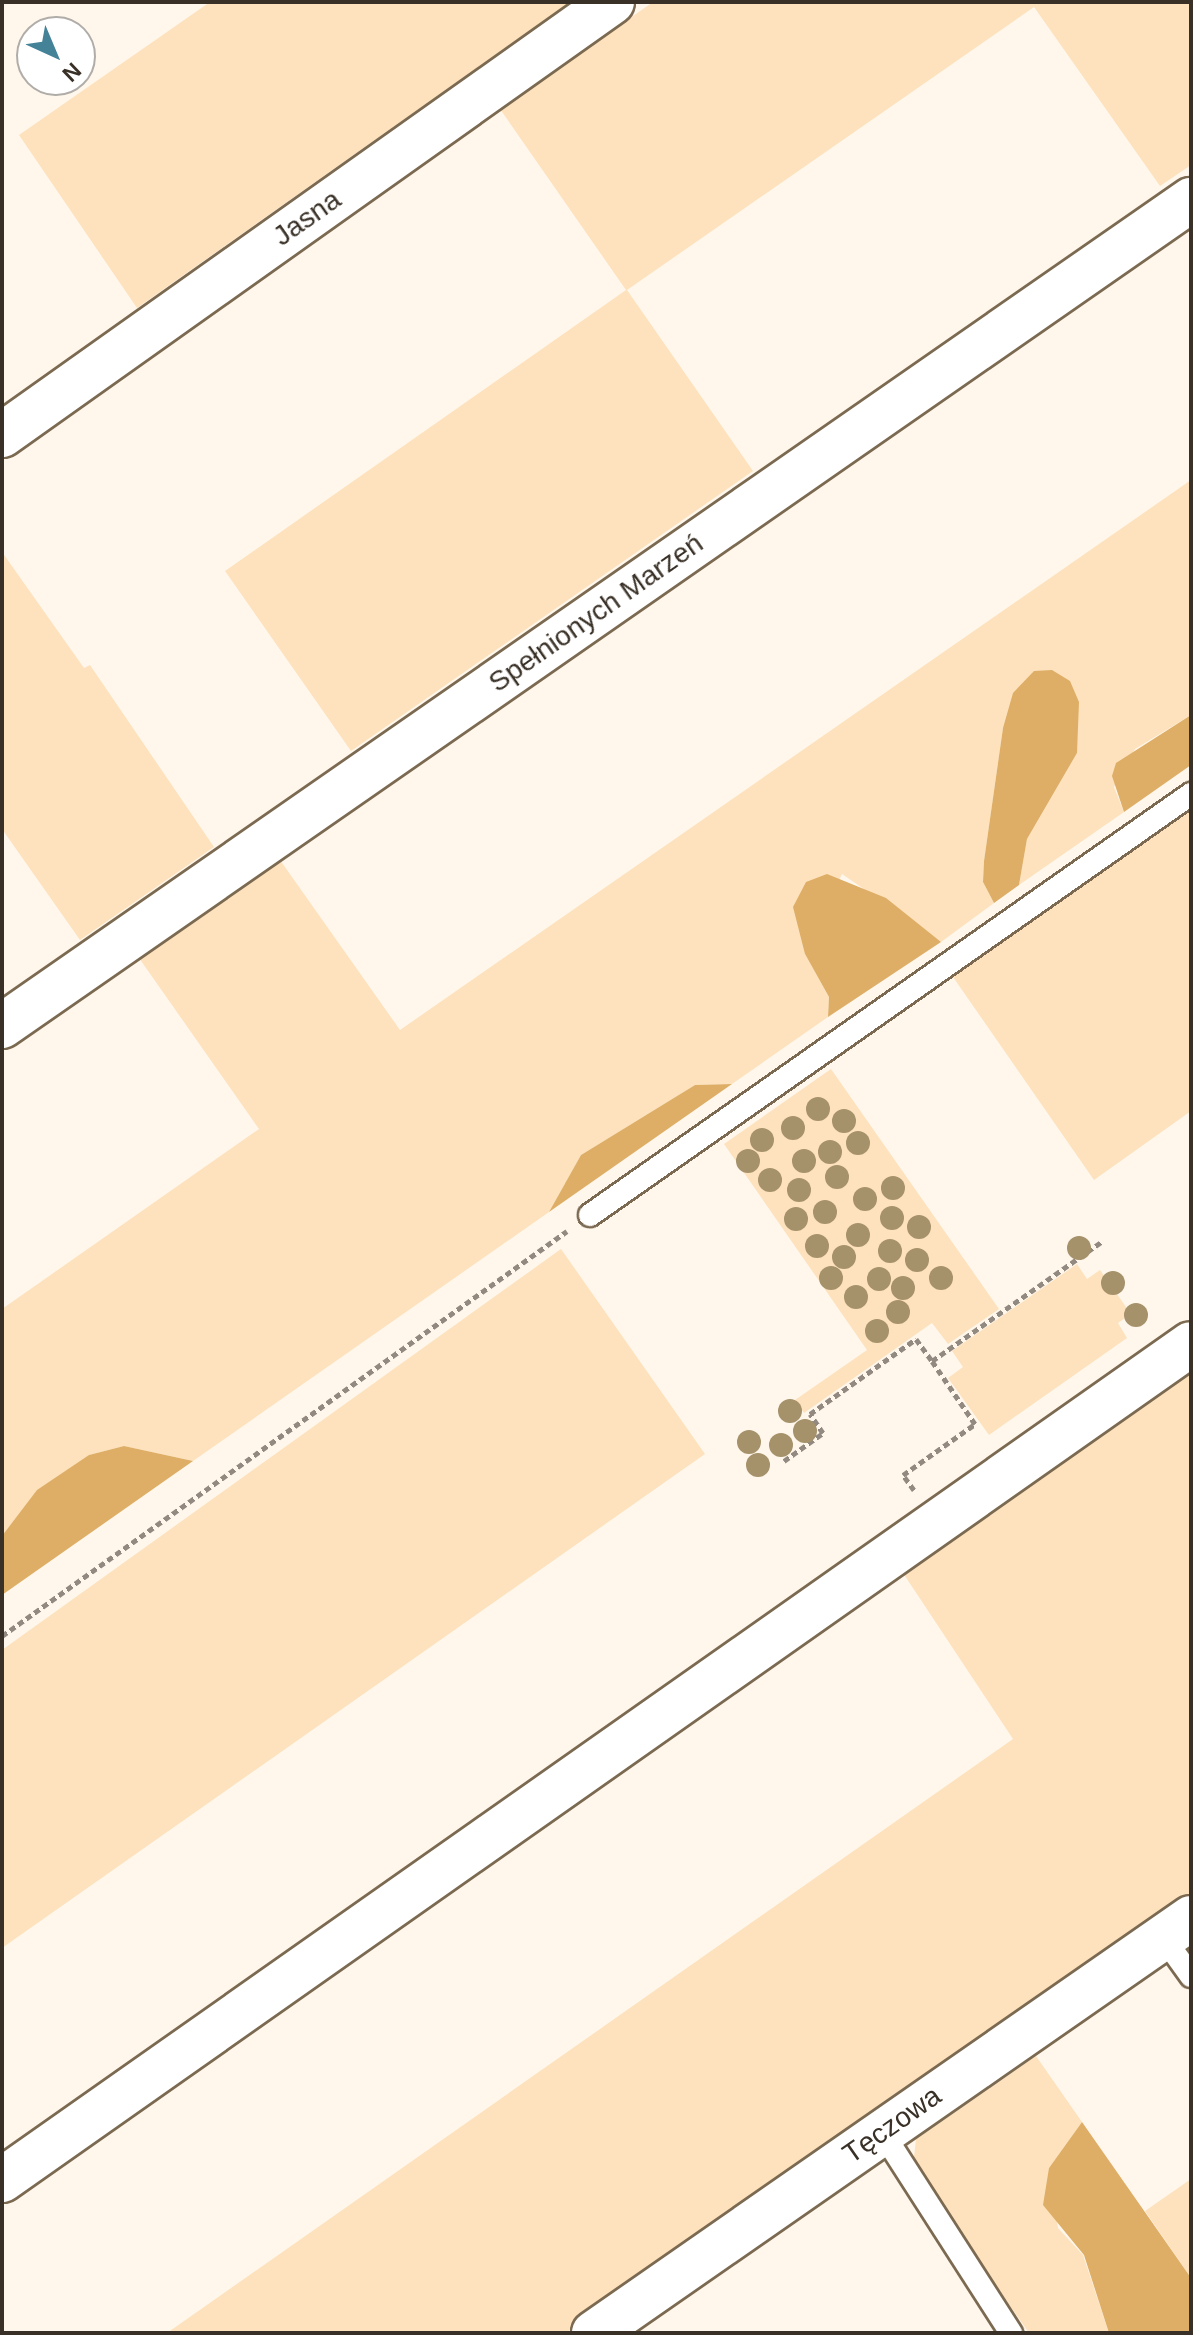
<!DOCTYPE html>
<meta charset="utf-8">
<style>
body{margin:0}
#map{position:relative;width:1193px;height:2335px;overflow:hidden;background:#fff7ec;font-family:Helvetica,sans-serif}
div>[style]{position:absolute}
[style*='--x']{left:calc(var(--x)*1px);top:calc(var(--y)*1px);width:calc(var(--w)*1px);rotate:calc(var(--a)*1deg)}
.green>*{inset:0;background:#fde2bd}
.forest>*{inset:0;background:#deae66}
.path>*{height:5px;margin-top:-2.5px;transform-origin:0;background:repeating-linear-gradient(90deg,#928a80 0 6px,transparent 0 10px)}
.roads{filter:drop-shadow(2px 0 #7b6a51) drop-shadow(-2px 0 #7b6a51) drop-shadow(0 2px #7b6a51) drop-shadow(0 -2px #7b6a51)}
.service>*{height:22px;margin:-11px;padding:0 11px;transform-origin:11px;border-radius:11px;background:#fff}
.minor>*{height:44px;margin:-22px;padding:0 22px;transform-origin:22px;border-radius:22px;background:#fff}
.trees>*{width:24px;height:24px;margin:-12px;border-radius:50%;background:#a5916a}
span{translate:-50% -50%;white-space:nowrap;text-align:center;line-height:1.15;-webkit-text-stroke:8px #fff;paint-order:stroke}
.street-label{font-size:28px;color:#393127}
.frame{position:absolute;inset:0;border:4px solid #393127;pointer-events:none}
.north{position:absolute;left:16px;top:16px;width:80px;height:80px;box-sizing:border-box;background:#fff;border:2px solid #b0ada9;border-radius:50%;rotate:136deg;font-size:22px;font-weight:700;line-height:32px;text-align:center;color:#393127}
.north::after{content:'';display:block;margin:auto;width:28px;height:36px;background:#448298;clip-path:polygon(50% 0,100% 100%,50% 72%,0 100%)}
</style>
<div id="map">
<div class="green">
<div style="clip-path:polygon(210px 2px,570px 2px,137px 308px,19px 135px)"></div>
<div style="clip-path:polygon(653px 2px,1191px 2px,1191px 165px,1160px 186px,1034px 7px,627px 290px,753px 471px,351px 751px,225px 571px,626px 290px,500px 109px)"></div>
<div style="clip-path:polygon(1191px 480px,1191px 715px,1135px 749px,1114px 787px,1124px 812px,1019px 885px,1027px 839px,1077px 753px,1003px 728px,984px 861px,983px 882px,994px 903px,941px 942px,842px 874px,805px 954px,829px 997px,828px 1017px,732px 1084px,695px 1085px,581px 1155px,549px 1212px,193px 1461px,124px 1446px,89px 1455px,2px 1536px,2px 1309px,259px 1129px,139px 958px,280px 860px,400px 1030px)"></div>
<div style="clip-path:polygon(2px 552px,84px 668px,90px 665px,214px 847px,80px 940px,2px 829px)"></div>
<div style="clip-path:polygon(1191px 810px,1191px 1111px,1094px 1180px,953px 977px)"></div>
<div style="clip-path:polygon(831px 1069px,999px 1309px,948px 1344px,932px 1323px,804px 1413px,795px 1400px,867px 1350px,724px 1144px)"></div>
<div style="clip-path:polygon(561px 1249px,705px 1454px,2px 1948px,2px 1650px)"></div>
<div style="clip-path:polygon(1077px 1264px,1087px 1279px,1100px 1270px,1131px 1314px,1118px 1323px,1127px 1338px,989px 1435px,948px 1378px,963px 1367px,952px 1351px)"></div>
<div style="clip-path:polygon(1191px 1367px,1191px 1893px,566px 2333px,167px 2333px,1013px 1739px,901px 1570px)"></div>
<div style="clip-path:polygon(1036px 2056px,1082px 2122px,1049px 2168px,1058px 2228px,1083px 2255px,1109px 2333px,1029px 2333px,913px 2166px,916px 2139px)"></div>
<div style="clip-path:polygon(1191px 2179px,1191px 2278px,1145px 2211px)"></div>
</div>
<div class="forest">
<div style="clip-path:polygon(1052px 670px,1070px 681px,1079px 702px,1077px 753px,1027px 839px,1019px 885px,994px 903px,983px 882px,984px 861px,1003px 728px,1013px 693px,1034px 671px)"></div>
<div style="clip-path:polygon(1191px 715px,1191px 765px,1124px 812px,1112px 776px,1116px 763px)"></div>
<div style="clip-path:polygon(827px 874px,886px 898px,941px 942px,828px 1017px,829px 997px,805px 954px,793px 907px,806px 882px)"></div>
<div style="clip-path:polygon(732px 1084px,549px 1212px,581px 1155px,695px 1085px)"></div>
<div style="clip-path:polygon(124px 1446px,193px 1461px,2px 1595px,2px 1536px,37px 1490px,89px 1455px)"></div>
<div style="clip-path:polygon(1082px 2122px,1191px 2278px,1191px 2333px,1109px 2333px,1084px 2255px,1043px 2205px,1049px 2168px)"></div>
</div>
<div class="path">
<div style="--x:784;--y:1461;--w:48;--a:-35.7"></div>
<div style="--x:823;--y:1433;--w:23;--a:-124"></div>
<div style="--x:810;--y:1414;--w:130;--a:-35.3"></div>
<div style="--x:916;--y:1339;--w:27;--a:54"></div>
<div style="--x:914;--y:1490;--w:19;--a:-126"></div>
<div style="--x:903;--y:1475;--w:88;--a:-35.3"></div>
<div style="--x:975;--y:1424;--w:76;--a:-124.3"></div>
<div style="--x:932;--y:1361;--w:209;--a:-35.1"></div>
<div style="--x:2;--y:1636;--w:695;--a:-35.63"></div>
</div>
<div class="roads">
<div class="service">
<div style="--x:590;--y:1215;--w:734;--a:-35.01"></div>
<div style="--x:1163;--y:1937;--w:48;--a:54.3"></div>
<div style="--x:882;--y:2132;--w:239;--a:57.3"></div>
</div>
<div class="minor">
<div style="--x:2;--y:435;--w:748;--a:-35.37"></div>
<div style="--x:2;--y:1026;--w:1448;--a:-34.79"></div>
<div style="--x:2;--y:2180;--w:1453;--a:-35.11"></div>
<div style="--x:594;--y:2333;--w:727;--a:-34.8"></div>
</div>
</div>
<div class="trees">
<div style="left:818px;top:1109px"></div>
<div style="left:844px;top:1121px"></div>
<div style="left:793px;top:1128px"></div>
<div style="left:762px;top:1140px"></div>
<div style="left:858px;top:1143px"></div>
<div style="left:830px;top:1152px"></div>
<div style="left:748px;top:1161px"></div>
<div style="left:804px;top:1161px"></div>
<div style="left:837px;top:1177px"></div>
<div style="left:770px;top:1180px"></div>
<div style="left:893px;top:1188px"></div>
<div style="left:799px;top:1190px"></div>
<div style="left:865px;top:1199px"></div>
<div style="left:825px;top:1212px"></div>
<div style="left:892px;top:1218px"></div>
<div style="left:796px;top:1219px"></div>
<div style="left:919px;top:1227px"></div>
<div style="left:858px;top:1235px"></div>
<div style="left:817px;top:1246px"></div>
<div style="left:1079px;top:1248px"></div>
<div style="left:890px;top:1251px"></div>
<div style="left:844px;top:1257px"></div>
<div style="left:917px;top:1260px"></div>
<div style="left:831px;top:1278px"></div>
<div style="left:941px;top:1278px"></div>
<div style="left:879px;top:1279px"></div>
<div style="left:1113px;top:1283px"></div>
<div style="left:903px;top:1288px"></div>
<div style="left:856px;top:1297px"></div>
<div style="left:898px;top:1312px"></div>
<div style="left:1136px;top:1315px"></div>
<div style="left:877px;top:1331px"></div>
<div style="left:790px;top:1411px"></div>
<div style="left:805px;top:1431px"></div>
<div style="left:749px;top:1442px"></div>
<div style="left:781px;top:1445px"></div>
<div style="left:758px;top:1465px"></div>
</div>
<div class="street-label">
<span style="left:307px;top:218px;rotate:-35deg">Jasna</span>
<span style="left:596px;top:613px;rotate:-35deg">Spełnionych Marzeń</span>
<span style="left:892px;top:2125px;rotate:-35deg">Tęczowa</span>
</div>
<div class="frame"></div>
<div class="north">N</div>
</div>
